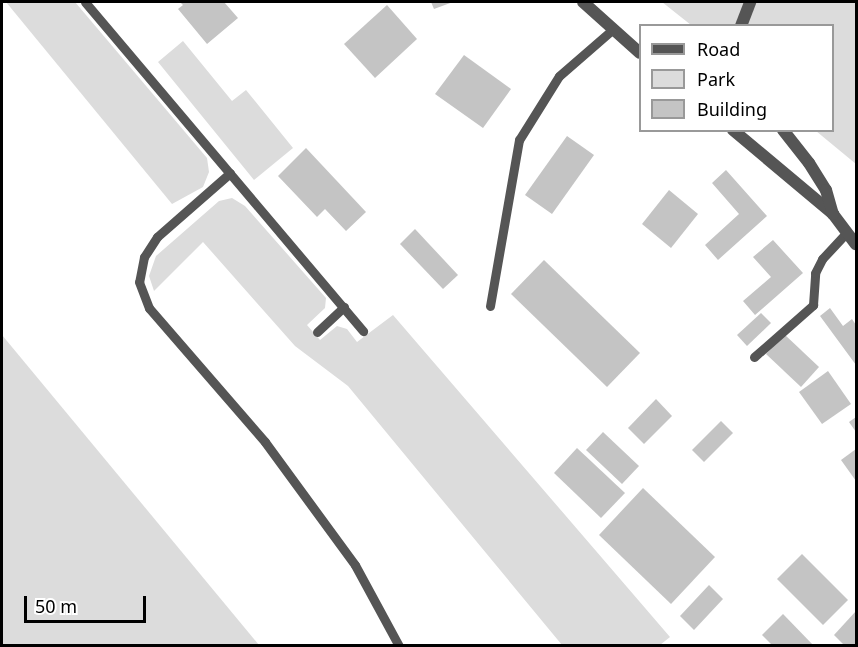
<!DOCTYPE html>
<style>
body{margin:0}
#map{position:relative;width:858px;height:647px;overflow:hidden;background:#fff;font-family:"Noto Sans",sans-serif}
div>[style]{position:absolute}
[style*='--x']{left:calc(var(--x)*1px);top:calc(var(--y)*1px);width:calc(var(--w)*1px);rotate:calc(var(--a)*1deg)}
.green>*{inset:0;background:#dcdcdc}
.building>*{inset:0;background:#c4c4c4}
.service>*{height:9px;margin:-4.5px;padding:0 4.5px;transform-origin:4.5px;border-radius:4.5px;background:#555}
.minor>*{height:12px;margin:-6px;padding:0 6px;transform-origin:6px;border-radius:6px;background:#555}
span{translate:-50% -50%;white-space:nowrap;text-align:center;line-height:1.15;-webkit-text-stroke:4.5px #fff;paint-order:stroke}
.frame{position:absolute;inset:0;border:3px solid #000;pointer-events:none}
.legend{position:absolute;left:639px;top:24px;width:195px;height:108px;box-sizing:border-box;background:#fff;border:2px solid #999;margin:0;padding:8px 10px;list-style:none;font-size:18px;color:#000}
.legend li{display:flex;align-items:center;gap:12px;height:30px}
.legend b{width:30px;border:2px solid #999}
.scale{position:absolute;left:24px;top:596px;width:122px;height:27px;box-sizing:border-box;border:3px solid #000;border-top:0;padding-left:8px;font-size:18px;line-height:21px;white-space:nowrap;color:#000;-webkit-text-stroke:4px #fff;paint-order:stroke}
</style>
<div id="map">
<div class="green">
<div style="clip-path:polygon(6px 2px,75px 2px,207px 158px,209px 172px,203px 187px,172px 204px)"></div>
<div style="clip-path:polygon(662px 2px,856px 2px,856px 164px,816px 131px,832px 130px,832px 26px,691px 25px)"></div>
<div style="clip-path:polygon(183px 41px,232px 101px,246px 90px,293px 148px,254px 180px,158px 62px)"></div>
<div style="clip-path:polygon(232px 198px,245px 206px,326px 298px,325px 308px,307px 325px,320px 340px,337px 326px,347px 329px,357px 342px,393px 315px,670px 637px,660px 645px,562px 645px,348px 386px,295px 346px,203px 242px,154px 291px,149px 276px,156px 256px,219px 201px)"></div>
<div style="clip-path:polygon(2px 335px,259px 645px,2px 645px)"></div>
</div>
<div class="building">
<div style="clip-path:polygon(180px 2px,224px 2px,238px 18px,207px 44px,178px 9px,183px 5px)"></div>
<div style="clip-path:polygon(431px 2px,453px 2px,434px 9px)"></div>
<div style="clip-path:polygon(387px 5px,417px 39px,375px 78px,344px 44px)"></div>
<div style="clip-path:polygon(464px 55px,511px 89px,483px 128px,435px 94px)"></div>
<div style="clip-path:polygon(567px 136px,594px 155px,552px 214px,525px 195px)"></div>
<div style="clip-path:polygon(306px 148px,366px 212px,346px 231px,325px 209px,317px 217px,278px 176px)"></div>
<div style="clip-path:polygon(726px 170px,767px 216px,718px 260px,705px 245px,739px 214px,712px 183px)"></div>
<div style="clip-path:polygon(669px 190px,698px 214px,671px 248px,642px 224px)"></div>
<div style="clip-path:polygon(415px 229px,458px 275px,443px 289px,400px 244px)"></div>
<div style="clip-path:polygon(773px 240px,803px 273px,755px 315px,743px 301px,771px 277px,753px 257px)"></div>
<div style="clip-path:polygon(544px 260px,640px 353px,607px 387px,511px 294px)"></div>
<div style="clip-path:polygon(830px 308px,843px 326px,852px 319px,856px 325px,856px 365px,820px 316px)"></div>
<div style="clip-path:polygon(761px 313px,771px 323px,747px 346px,737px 335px)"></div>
<div style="clip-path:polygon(784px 334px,819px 367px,801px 387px,766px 354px)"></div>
<div style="clip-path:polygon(828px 371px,851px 404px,822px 424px,799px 392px)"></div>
<div style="clip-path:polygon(656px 399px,672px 416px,644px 444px,628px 428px)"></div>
<div style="clip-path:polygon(856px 417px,856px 432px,849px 422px)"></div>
<div style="clip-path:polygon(721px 421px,733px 433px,704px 462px,692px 450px)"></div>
<div style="clip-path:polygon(603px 432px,639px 466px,622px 484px,586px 450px)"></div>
<div style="clip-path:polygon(577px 448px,625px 493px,601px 518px,554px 473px)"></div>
<div style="clip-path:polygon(856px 449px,856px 481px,841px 460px)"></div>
<div style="clip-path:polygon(643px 488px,715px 557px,671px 604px,599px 535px)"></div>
<div style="clip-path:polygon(802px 554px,848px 600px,823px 625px,777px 579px)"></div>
<div style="clip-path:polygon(709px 585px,723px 599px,694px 630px,680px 616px)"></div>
<div style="clip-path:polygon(856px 611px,856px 646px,845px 646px,834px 635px)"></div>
<div style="clip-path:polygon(783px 614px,814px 646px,773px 646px,762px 635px)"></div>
</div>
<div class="service">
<div style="--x:85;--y:2;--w:431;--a:49.8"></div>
<div style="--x:230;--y:173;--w:97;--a:138.8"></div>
<div style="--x:157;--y:237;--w:24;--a:123"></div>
<div style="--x:144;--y:257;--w:25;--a:101"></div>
<div style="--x:139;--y:282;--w:28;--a:69"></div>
<div style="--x:149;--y:308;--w:177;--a:49.1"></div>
<div style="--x:265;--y:442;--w:152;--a:53.8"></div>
<div style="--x:355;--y:565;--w:92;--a:61.5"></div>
<div style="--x:490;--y:306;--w:169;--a:-80.1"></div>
<div style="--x:519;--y:140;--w:75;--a:-58"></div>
<div style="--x:559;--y:76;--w:70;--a:-41"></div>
<div style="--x:317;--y:332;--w:37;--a:-43"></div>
<div style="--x:754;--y:357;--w:79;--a:-41.4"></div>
<div style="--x:813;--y:305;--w:32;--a:-86"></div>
<div style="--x:815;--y:273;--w:16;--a:-63"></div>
<div style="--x:822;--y:259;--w:37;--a:-47"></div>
</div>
<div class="minor">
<div style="--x:583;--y:2;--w:76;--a:41.8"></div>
<div style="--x:741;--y:26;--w:26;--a:-69"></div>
<div style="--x:733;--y:130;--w:131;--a:40"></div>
<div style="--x:833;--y:214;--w:38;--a:53"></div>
<div style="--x:783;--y:130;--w:42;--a:51.8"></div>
<div style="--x:809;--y:163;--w:32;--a:58"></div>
<div style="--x:826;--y:190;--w:25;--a:74"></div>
</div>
<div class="frame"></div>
<ul class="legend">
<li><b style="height:8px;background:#555"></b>Road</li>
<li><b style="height:16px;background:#dcdcdc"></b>Park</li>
<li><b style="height:16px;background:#c4c4c4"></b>Building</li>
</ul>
<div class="scale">50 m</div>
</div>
